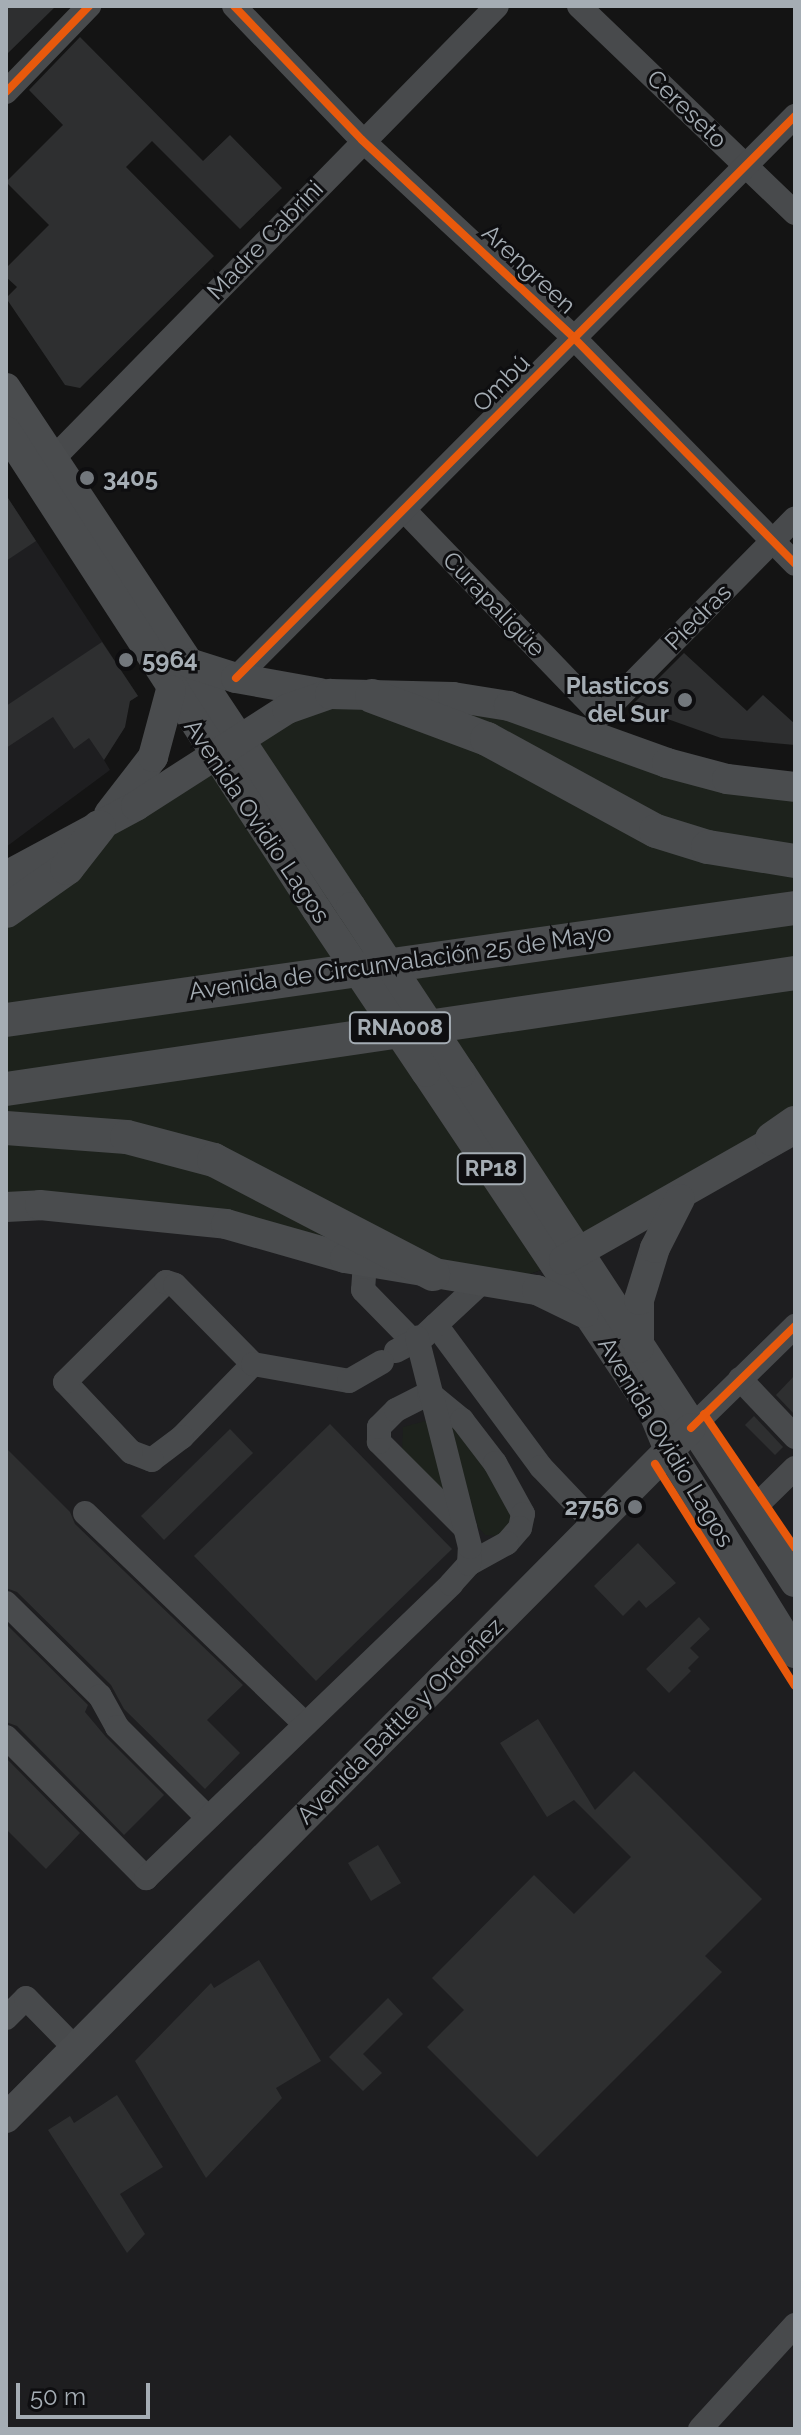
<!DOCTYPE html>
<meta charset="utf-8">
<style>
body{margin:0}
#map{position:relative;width:801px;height:2435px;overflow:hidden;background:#141414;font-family:Raleway,sans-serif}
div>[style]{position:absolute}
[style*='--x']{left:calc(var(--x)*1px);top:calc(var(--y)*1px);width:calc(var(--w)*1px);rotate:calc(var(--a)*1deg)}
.built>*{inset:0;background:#1e1e20}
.green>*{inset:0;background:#1d221c}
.building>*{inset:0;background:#2e2f30}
.minor>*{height:24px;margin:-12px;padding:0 12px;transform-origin:12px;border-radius:12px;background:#484a4c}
.major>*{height:30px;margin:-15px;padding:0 15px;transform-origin:15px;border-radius:15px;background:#4a4c4e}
.highway>*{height:34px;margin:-17px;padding:0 17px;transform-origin:17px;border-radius:17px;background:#4a4c4e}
.major-bridge>*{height:30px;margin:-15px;padding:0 15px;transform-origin:15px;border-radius:15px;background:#4a4c4e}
.cycleway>*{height:8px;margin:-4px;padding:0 4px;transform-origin:4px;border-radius:4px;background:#e8590c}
.dots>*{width:22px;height:22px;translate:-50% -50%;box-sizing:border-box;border:4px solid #0e0e10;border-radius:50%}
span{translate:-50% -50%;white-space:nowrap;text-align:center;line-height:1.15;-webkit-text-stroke:6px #0e0e10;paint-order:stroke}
.shield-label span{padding:2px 6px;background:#0e0e10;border:2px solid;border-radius:6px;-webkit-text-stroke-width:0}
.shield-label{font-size:22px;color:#a5adb4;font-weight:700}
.street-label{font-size:24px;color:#a5adb4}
.poi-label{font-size:24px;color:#a5adb4;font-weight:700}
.left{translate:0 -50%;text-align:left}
.right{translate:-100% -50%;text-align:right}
.frame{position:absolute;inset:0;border:8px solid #a5adb4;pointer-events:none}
.scale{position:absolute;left:16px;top:2383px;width:134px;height:36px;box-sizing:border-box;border:4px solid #a5adb4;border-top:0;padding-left:10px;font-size:24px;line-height:28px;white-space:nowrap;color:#a5adb4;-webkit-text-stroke:6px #0e0e10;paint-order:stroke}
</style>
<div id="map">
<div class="built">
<div style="clip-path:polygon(6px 495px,138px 696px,127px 703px,125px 727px,104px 760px,110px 770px,6px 847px)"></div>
<div style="clip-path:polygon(795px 1129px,795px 2429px,6px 2429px,6px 1207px,40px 1205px,502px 1284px,555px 1265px)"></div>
</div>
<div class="green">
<div style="clip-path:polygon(453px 697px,795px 787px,795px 1129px,555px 1265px,502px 1284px,226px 1224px,6px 1207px,6px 876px,287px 709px)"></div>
<div style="clip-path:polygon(425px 1421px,429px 1425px,446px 1496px,402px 1449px,403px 1427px)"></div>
<div style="clip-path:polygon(450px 1426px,458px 1427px,509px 1505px,512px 1520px,500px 1536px,485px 1535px,478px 1527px)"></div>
</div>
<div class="building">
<div style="clip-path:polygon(6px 6px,56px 6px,6px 55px)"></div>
<div style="clip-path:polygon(80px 37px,203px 161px,230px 135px,282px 188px,240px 229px,152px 141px,126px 167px,214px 256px,80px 388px,65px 385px,6px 298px,17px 287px,6px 277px,6px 268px,49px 225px,6px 182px,63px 125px,29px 90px)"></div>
<div style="clip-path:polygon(6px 495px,36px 541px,6px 561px)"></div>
<div style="clip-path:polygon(102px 642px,138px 696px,130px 701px,125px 727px,104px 760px,89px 738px,74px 749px,53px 717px,6px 748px,6px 706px)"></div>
<div style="clip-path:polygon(684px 653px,747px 711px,763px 695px,795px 724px,795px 745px,721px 738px,631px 706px)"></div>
<div style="clip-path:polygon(795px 1375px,795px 1415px,776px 1395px)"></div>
<div style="clip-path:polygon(754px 1416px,783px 1447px,775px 1455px,745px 1425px)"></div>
<div style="clip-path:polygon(330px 1424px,452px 1549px,316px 1681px,194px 1556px)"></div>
<div style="clip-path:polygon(230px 1429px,253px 1453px,164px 1540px,141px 1516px)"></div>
<div style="clip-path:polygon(6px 1448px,70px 1512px,75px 1524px,243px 1685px,207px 1720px,240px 1753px,205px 1789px,124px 1709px,111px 1685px,17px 1592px,6px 1588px)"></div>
<div style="clip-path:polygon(638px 1543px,676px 1583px,646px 1608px,639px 1600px,623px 1616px,594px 1586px)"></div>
<div style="clip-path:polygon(699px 1617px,710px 1629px,690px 1648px,699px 1657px,688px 1668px,691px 1671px,669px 1693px,646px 1669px)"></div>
<div style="clip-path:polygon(6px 1624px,88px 1705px,85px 1712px,106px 1737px,164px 1795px,124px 1835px,17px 1726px,6px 1722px)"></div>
<div style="clip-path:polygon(538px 1719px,595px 1810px,634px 1771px,762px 1899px,705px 1956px,722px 1972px,537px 2157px,427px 2047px,464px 2010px,432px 1978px,534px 1875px,574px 1914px,631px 1857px,574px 1800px,547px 1817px,500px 1743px)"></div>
<div style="clip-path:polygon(6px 1758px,80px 1833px,46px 1869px,6px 1829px)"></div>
<div style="clip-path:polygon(378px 1845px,401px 1883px,371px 1901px,348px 1863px)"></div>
<div style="clip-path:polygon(259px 1960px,321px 2061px,276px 2088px,282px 2098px,206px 2178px,135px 2061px,211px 1983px,214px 1988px)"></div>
<div style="clip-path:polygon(388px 1998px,403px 2014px,363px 2054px,382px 2073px,363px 2091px,329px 2057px)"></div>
<div style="clip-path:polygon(117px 2095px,163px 2167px,120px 2194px,145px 2234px,127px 2253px,48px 2130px,70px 2116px,74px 2123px)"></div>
</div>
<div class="minor">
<div style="--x:234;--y:6;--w:185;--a:46.3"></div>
<div style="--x:362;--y:140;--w:290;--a:43"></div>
<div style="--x:574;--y:338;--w:316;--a:45.6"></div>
<div style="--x:579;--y:6;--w:299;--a:43.8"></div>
<div style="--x:6;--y:92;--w:120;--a:-46"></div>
<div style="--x:43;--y:469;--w:648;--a:-45.56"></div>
<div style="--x:404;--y:510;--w:284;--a:46.1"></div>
<div style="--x:236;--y:678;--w:793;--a:-45.15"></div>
<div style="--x:601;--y:715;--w:276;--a:-45.4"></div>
<div style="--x:365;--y:1262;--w:28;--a:94"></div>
<div style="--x:363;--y:1290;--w:69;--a:45.6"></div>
<div style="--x:436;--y:1325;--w:177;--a:53.5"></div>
<div style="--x:541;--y:1467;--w:79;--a:46.5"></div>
<div style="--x:396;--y:1351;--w:32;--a:-28"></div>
<div style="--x:424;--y:1336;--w:81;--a:-43"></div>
<div style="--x:253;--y:1364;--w:102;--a:134.2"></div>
<div style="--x:182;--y:1437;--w:38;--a:143"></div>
<div style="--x:152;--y:1460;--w:22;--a:-159"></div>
<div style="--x:131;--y:1452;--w:96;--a:-133.3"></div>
<div style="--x:65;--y:1382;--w:142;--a:-44.7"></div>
<div style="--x:166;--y:1282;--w:9;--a:18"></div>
<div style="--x:175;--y:1285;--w:111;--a:45.4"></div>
<div style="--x:253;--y:1364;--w:97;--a:10"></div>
<div style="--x:349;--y:1381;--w:38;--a:-30"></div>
<div style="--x:740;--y:1379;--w:80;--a:46.5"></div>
<div style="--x:691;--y:1428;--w:146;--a:-44.4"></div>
<div style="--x:750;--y:1512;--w:63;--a:-44.4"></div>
<div style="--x:85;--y:1513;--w:302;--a:43.8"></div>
<div style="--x:465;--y:1528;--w:122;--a:-135"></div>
<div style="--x:379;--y:1442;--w:15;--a:-90"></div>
<div style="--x:379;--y:1427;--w:24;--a:-45"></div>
<div style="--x:396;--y:1410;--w:37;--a:-27"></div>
<div style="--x:429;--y:1393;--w:43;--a:39.3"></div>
<div style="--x:462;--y:1420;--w:54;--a:52.5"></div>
<div style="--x:495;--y:1463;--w:58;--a:61.2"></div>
<div style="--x:523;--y:1514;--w:14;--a:102"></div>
<div style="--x:520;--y:1528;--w:20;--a:131"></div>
<div style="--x:507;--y:1543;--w:43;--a:151.1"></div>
<div style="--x:6;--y:1603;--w:132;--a:44.7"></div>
<div style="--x:100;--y:1696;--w:35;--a:61"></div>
<div style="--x:117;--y:1727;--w:127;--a:45"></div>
<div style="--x:6;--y:1737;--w:199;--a:45.2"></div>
<div style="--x:146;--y:1878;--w:424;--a:-43.9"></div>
<div style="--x:451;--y:1584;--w:27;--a:-48"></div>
<div style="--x:469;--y:1564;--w:17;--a:-87"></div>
<div style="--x:470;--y:1547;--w:216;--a:-104.2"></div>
<div style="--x:6;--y:2018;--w:28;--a:-45"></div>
<div style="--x:26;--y:1998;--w:70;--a:45.6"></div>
<div style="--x:700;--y:2429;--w:141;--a:-47.6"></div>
</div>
<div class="major">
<div style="--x:6;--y:388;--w:623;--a:56.39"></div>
<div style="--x:6;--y:431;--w:571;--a:57.01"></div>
<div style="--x:189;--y:663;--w:49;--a:17.7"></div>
<div style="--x:236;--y:678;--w:85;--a:10.1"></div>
<div style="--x:109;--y:814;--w:72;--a:-52.3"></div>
<div style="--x:153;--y:757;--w:69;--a:-75"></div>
<div style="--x:6;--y:876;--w:148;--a:-28.3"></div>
<div style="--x:136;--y:806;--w:179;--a:-32.7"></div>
<div style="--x:287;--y:709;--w:46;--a:-19.2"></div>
<div style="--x:330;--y:694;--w:123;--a:1.4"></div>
<div style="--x:453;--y:697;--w:57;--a:9.1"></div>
<div style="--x:509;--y:706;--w:168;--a:19.8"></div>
<div style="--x:667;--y:763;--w:62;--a:14.9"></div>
<div style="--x:727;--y:779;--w:68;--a:6.7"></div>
<div style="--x:426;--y:1072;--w:406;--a:56.2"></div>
<div style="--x:652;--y:1409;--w:44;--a:67.5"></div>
<div style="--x:669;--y:1450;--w:239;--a:58.2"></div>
<div style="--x:461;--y:1073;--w:609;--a:56.73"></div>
<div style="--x:6;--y:1207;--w:34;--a:-3"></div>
<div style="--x:40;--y:1205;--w:187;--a:5.8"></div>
<div style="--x:226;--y:1224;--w:124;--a:15.9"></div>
<div style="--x:345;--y:1258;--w:195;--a:9.5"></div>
<div style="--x:537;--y:1290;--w:52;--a:26.1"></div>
<div style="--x:564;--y:1260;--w:263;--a:-29.6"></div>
<div style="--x:639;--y:1348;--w:48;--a:-90"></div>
<div style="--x:639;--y:1300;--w:54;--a:-72.9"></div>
<div style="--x:655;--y:1248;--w:55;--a:-63"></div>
<div style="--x:6;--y:2118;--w:972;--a:-45.21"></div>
</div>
<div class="highway">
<div style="--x:372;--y:696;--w:123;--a:20.5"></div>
<div style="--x:487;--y:739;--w:192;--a:28.6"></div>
<div style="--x:656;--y:831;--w:54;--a:17.1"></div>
<div style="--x:708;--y:847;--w:88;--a:9.1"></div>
<div style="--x:6;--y:911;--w:75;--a:-35.2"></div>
<div style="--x:67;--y:868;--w:52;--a:-52"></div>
<div style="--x:6;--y:1020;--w:797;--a:-8.08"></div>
<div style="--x:6;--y:1089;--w:797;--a:-8.36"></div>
<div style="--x:6;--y:1128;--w:121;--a:4.3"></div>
<div style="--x:127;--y:1137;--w:90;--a:14.8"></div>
<div style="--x:214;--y:1160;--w:247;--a:27.5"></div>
<div style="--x:772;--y:1139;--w:28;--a:-35"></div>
</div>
<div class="major-bridge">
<div style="--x:351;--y:907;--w:199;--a:56.5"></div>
<div style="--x:317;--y:910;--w:195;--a:56.1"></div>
</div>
<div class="cycleway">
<div style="--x:234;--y:6;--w:185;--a:46.3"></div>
<div style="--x:362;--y:140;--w:290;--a:43"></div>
<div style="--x:574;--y:338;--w:316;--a:45.6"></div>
<div style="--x:6;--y:92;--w:120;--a:-46"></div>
<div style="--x:236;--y:678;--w:793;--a:-45.15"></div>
<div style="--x:704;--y:1414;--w:162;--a:55.8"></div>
<div style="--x:691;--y:1428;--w:146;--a:-44.4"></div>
<div style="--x:655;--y:1464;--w:262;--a:57.8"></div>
</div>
<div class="dots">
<div style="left:87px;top:478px;background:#72777c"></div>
<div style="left:126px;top:660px;background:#72777c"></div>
<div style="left:685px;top:700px;background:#72777c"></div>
<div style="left:635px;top:1507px;background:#72777c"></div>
</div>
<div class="shield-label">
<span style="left:400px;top:1028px">RNA008</span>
<span style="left:491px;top:1169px">RP18</span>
</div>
<div class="street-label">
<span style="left:687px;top:109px;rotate:44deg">Cereseto</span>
<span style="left:265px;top:240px;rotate:-46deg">Madre Cabrini</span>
<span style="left:529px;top:269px;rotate:43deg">Arengreen</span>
<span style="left:501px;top:383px;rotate:-45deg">Ombú</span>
<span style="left:494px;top:604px;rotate:46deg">Curapaligüe</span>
<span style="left:698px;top:617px;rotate:-45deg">Piedras</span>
<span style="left:257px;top:821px;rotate:56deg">Avenida Ovidio Lagos</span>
<span style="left:400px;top:962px;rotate:-8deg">Avenida de Circunvalación 25 de Mayo</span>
<span style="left:666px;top:1442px;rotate:59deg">Avenida Ovidio Lagos</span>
<span style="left:400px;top:1721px;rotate:-45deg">Avenida Battle y Ordoñez</span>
</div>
<div class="poi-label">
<span class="left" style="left:103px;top:478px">3405</span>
<span class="left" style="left:142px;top:660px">5964</span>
<span class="right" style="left:669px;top:700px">Plasticos<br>del Sur</span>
<span class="right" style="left:619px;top:1507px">2756</span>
</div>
<div class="frame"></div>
<div class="scale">50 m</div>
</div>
